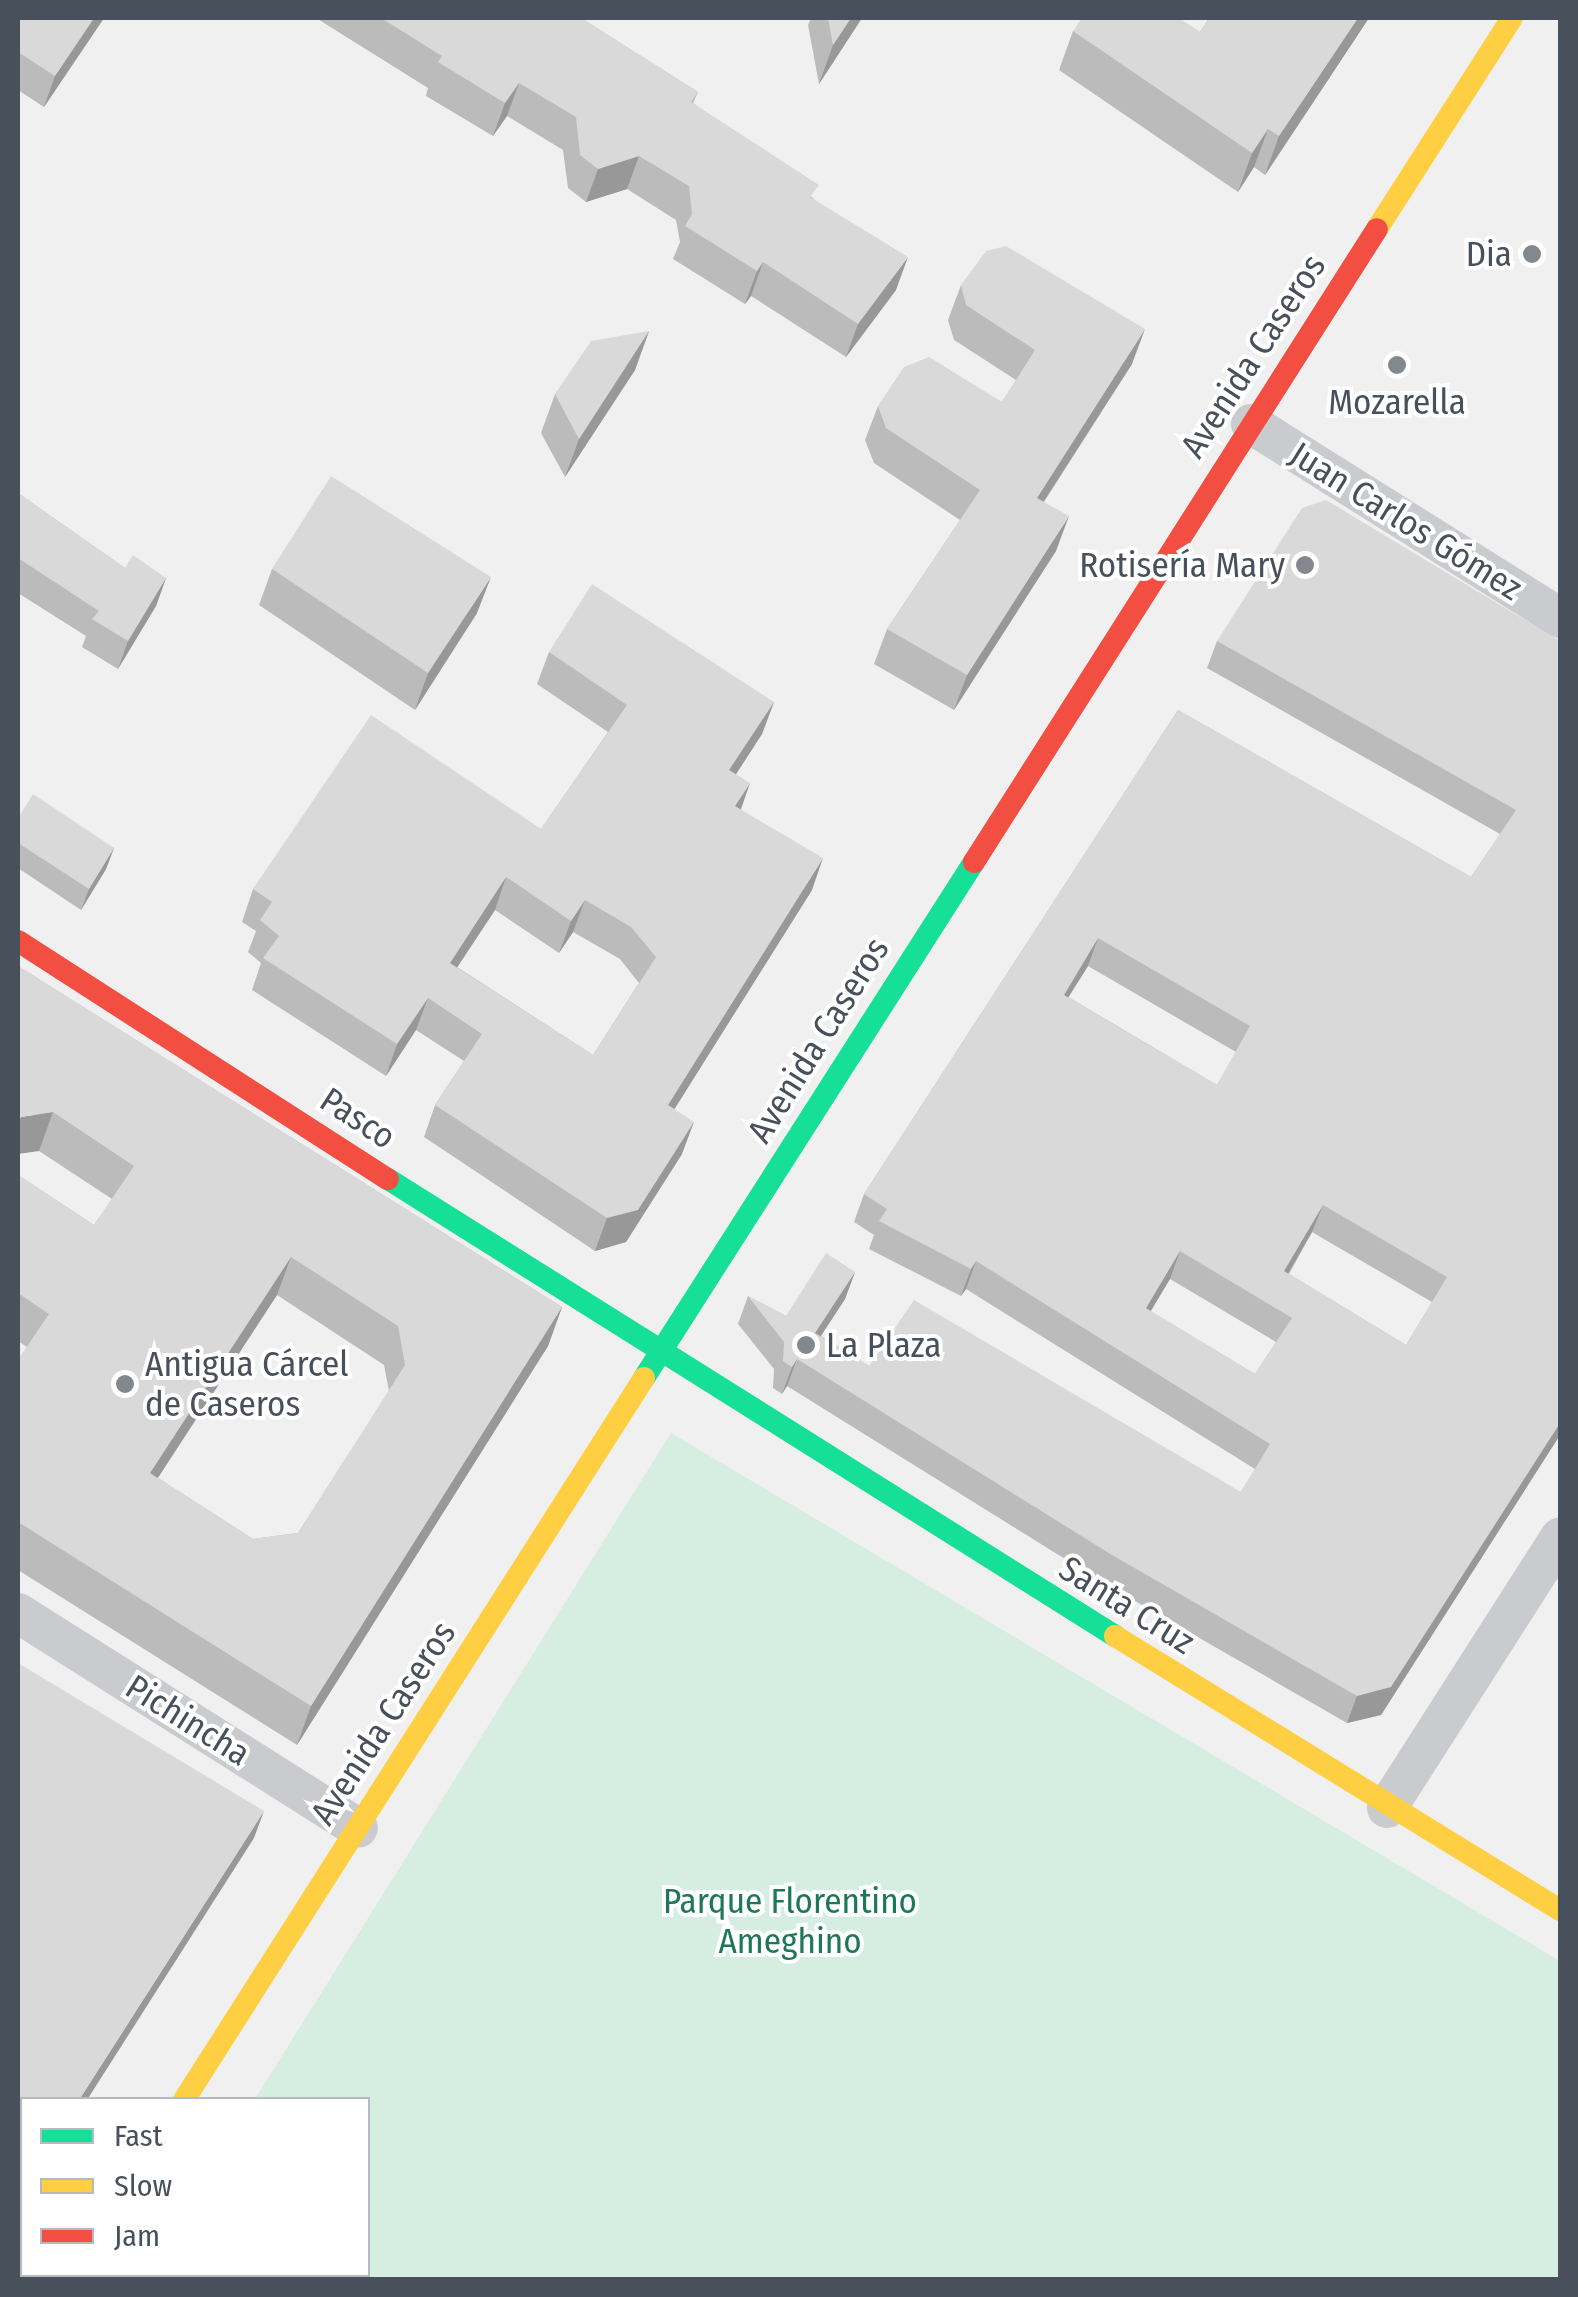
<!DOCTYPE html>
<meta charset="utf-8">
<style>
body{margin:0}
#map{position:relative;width:1578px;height:2297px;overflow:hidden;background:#f0f0f0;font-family:"Fira Sans Condensed",sans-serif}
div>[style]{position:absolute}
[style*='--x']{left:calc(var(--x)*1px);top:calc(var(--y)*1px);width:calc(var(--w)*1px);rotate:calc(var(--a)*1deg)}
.green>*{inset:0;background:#d6eee2}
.street>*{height:40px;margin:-20px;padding:0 20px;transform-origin:20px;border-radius:20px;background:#cacbce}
.fast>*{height:22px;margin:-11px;padding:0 11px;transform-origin:11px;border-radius:11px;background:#16e098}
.slow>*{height:22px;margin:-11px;padding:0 11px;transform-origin:11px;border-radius:11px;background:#ffcf43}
.jam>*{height:22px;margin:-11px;padding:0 11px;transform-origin:11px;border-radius:11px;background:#f24e42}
.wall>*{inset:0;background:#bbb}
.shaded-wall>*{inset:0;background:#989899}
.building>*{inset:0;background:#d9d9da}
.dots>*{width:28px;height:28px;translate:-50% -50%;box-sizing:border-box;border:5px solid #fff;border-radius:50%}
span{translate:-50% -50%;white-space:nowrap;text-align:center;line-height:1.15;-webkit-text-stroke:8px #fff;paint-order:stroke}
.poi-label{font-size:35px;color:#48505b}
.right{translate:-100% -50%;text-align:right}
.left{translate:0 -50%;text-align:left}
.street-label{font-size:35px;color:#48505b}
.park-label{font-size:35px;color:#1e7757}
.frame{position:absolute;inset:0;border:20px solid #48505b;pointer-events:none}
.legend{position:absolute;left:20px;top:2097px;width:350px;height:180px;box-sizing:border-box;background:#fff;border:2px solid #b6b9bd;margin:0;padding:12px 18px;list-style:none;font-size:30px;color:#48505b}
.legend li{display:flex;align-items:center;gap:20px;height:50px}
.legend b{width:50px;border:2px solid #b6b9bd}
</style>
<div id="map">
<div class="green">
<div style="clip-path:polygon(671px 1433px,1560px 1961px,1560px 2279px,140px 2279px,368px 2274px,368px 2100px,255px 2099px)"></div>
</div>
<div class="street">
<div style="--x:1251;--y:424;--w:365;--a:32.1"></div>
<div style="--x:18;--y:1613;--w:402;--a:32.3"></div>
<div style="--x:1387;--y:1808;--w:321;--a:-57.4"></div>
</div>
<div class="fast">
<div style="--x:388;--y:1179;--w:859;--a:32.15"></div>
<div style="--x:644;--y:1378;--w:612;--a:-57.4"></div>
</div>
<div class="slow">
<div style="--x:1377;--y:229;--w:250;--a:-57.4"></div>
<div style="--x:1115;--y:1636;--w:523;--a:31.62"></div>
<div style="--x:184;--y:2100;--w:856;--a:-57.5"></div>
<div style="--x:66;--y:2280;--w:7;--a:-63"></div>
</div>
<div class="jam">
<div style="--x:974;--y:862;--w:750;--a:-57.52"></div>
<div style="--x:18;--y:941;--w:440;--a:32.8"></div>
</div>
<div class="wall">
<div style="clip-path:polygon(18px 18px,104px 18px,44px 107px,18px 90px)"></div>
<div style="clip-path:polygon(316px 18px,581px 18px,698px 92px,693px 103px,814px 199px,896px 290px,846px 357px,751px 296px,745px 304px,673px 259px,680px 242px,676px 220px,627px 189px,586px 202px,568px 188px,563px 150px,507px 116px,493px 136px,426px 96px,428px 88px)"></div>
<div style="clip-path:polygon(811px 18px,862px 18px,819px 84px,808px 25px)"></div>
<div style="clip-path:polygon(1209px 18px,1369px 18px,1265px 175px,1254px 167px,1238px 192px,1059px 70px,1073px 31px,1200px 32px)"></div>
<div style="clip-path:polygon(961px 285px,1132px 364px,1044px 502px,1056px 551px,954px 710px,874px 664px,887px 629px,960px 520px,874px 463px,865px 440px,878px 406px,1002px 402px,1016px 380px,954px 340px,948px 320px)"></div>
<div style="clip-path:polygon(649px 331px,635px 370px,565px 477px,541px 433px,555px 394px)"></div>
<div style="clip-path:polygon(18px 493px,125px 568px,166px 578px,156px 606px,118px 669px,82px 647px,86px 636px,18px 593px)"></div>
<div style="clip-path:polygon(272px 569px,477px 613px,415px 710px,259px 605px)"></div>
<div style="clip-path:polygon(evenodd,1217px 641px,1560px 641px,1560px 1435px,1381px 1715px,1347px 1723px,1102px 1582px,787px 1386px,782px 1394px,773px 1388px,774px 1369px,738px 1324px,748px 1296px,786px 1316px,855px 1272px,845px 1299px,821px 1336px,869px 1366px,1241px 1492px,1255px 1469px,966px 1289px,961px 1296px,869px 1249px,874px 1235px,854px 1222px,864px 1194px,1178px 710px,1471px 877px,1500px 834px,1207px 668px,1217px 641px,1088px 966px,1236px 1052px,1217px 1085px,1068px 997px,1088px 966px,1217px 641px,1312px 1232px,1432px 1302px,1406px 1345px,1289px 1274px,1312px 1232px,1217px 641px,1170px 1279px,1276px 1342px,1255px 1374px,1150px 1311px,1170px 1279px)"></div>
<div style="clip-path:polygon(evenodd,549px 652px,774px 702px,762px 734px,736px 774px,741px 810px,812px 890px,674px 1109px,682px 1154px,626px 1242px,595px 1251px,424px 1137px,435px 1105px,464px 1061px,416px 1030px,386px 1076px,252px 990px,261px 963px,248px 952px,256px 931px,242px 922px,253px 889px,541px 829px,608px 732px,537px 684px,549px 652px,495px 910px,559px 953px,573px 932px,620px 959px,639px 983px,593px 1055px,457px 967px,495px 910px)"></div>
<div style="clip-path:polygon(18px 818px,114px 848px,106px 869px,81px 910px,18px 868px)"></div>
<div style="clip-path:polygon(evenodd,18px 966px,562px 1307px,548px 1346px,297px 1745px,18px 1570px,18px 1360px,27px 1347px,18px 1341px,18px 1175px,94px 1225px,112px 1199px,39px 1151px,18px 966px,277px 1295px,384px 1365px,389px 1391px,298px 1533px,253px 1539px,158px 1478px,277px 1295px)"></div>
</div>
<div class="shaded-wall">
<div style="clip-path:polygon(94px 18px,104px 18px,44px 107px,55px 76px)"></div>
<div style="clip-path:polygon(851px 18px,862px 18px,819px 84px,833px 45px)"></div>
<div style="clip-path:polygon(1358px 18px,1369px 18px,1265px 175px,1279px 136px)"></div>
<div style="clip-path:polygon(519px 83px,507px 116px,493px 136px,505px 103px)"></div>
<div style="clip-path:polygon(1268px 129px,1254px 167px,1238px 192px,1252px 153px)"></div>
<div style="clip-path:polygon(639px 156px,627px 189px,586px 202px,598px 169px)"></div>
<div style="clip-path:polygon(908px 257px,896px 290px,846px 357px,858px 324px)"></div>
<div style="clip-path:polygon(763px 262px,751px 296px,745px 304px,757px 271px)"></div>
<div style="clip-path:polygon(1145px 329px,1132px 364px,1024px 532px,1037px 498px)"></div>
<div style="clip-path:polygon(649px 331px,635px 370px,565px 477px,579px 439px)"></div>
<div style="clip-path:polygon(1069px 516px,1056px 551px,954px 710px,967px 675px)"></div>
<div style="clip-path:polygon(491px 577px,477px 613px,415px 710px,428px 673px)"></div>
<div style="clip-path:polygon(166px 578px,156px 606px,118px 669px,128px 641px)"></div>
<div style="clip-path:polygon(774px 702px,762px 734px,718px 802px,729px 770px)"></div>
<div style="clip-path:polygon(750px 783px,739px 815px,735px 806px)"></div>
<div style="clip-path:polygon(114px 848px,106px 869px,81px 910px,89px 889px)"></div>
<div style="clip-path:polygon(823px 858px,812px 890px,657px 1137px,668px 1105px)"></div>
<div style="clip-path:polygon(506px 877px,495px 910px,439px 995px,450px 963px)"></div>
<div style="clip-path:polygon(585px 900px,573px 932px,559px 953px,571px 921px)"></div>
<div style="clip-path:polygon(1098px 938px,1088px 966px,1053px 1022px,1064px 995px)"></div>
<div style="clip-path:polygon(428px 998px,416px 1030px,386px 1076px,397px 1044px)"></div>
<div style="clip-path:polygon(53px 1112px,39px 1151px,18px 1154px,18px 1122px,21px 1117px)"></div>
<div style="clip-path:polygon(694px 1122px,682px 1154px,626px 1242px,595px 1251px,607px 1218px)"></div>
<div style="clip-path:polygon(1323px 1205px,1312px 1232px,1274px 1298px,1284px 1271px)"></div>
<div style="clip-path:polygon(1180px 1251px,1170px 1279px,1136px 1336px,1146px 1308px)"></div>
<div style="clip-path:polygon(291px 1257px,277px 1295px,136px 1511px,150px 1473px)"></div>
<div style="clip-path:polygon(976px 1261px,966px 1289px,961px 1296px,971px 1269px)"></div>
<div style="clip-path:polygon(855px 1272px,845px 1299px,805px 1360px,815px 1333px)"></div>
<div style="clip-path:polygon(562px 1307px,548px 1346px,297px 1745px,311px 1706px)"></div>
<div style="clip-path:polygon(797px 1359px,787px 1386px,782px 1394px,792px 1367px)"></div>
<div style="clip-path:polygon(1560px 1423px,1560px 1435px,1381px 1715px,1347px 1723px,1357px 1696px)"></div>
<div style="clip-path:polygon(264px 1811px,254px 1838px,87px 2100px,79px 2100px)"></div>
<div style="clip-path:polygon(22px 2188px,22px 2200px,18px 2208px,18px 2196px)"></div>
</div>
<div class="building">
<div style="clip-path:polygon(18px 18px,94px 18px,55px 76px,18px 52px)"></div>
<div style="clip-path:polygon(381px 18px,581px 18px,698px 92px,691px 102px,819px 185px,810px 197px,908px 257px,858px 324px,763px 262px,757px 271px,685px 226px,692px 214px,689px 186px,639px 156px,598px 169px,580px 155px,576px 117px,519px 83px,505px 103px,438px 62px,442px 56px)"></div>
<div style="clip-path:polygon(828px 18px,851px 18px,833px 45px)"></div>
<div style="clip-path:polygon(1082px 18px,1179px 18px,1200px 32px,1209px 18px,1358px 18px,1279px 136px,1268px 129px,1252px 153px,1073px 31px)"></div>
<div style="clip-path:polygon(1006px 246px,1145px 329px,1037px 498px,1069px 516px,967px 675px,887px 629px,980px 490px,886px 428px,878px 406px,904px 367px,929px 357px,1002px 402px,1035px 350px,966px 305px,961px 285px,986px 251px)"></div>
<div style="clip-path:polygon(649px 331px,579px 439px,555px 394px,591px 341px)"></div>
<div style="clip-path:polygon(331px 476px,491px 577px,428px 673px,272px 569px)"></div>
<div style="clip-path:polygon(18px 493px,125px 568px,133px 555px,166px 578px,128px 641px,92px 619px,99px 611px,18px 558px)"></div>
<div style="clip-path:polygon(evenodd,1326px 500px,1560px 641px,1560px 1423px,1391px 1687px,1357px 1696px,1112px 1555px,797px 1359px,792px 1367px,783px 1361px,784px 1342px,748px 1296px,786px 1316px,826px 1253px,855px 1272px,815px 1333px,869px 1366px,914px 1300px,1241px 1492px,1270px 1444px,976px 1261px,971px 1269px,879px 1221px,887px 1209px,864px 1194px,1178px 710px,1471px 877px,1516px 810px,1217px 641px,1302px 508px,1326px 500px,1098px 938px,1250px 1026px,1217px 1085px,1064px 995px,1098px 938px,1326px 500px,1323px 1205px,1447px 1277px,1406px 1345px,1284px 1271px,1323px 1205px,1326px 500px,1180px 1251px,1292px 1318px,1255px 1374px,1146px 1308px,1180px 1251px)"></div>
<div style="clip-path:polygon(evenodd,592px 584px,774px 702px,729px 770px,750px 783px,735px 806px,823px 858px,668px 1105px,694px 1122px,638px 1210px,607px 1218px,435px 1105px,482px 1034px,428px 998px,397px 1044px,263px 958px,279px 936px,260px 920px,272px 902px,253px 889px,371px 715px,541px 829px,627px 705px,549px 652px,592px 584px,506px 877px,571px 921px,585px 900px,631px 927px,656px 957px,593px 1055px,450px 963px,506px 877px)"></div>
<div style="clip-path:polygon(33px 794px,114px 848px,89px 889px,18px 843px,18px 818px)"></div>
<div style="clip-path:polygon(evenodd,18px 966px,562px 1307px,311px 1706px,18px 1522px,18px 1360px,49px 1314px,18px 1293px,18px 1175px,94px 1225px,134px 1166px,53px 1112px,21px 1117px,18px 1122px,18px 966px,291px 1257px,398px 1326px,405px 1365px,298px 1533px,253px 1539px,150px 1473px,291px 1257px)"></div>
<div style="clip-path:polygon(18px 1663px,264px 1811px,79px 2100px,22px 2100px,22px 2188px,18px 2196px)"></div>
</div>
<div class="dots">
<div style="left:1532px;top:254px;background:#83888f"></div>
<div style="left:1397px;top:365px;background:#83888f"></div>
<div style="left:1305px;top:565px;background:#83888f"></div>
<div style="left:806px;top:1345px;background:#83888f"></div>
<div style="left:125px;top:1384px;background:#83888f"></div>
</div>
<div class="poi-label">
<span class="right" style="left:1512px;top:254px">Dia</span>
<span style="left:1397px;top:402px">Mozarella</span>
<span class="right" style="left:1285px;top:565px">Rotisería Mary</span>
<span class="left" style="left:826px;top:1345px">La Plaza</span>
<span class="left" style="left:145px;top:1384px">Antigua Cárcel<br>de Caseros</span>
</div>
<div class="street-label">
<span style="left:1253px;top:356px;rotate:-57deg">Avenida Caseros</span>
<span style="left:1406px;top:521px;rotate:32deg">Juan Carlos Gómez</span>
<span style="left:818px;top:1040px;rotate:-58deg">Avenida Caseros</span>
<span style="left:358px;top:1118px;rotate:33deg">Pasco</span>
<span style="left:1127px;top:1605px;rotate:32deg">Santa Cruz</span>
<span style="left:188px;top:1720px;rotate:32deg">Pichincha</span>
<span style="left:383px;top:1723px;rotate:-57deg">Avenida Caseros</span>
</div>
<div class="park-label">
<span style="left:790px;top:1921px">Parque Florentino<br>Ameghino</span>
</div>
<div class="frame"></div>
<ul class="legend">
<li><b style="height:12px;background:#16e098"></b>Fast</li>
<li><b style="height:12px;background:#ffcf43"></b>Slow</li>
<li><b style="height:12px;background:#f24e42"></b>Jam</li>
</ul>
</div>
